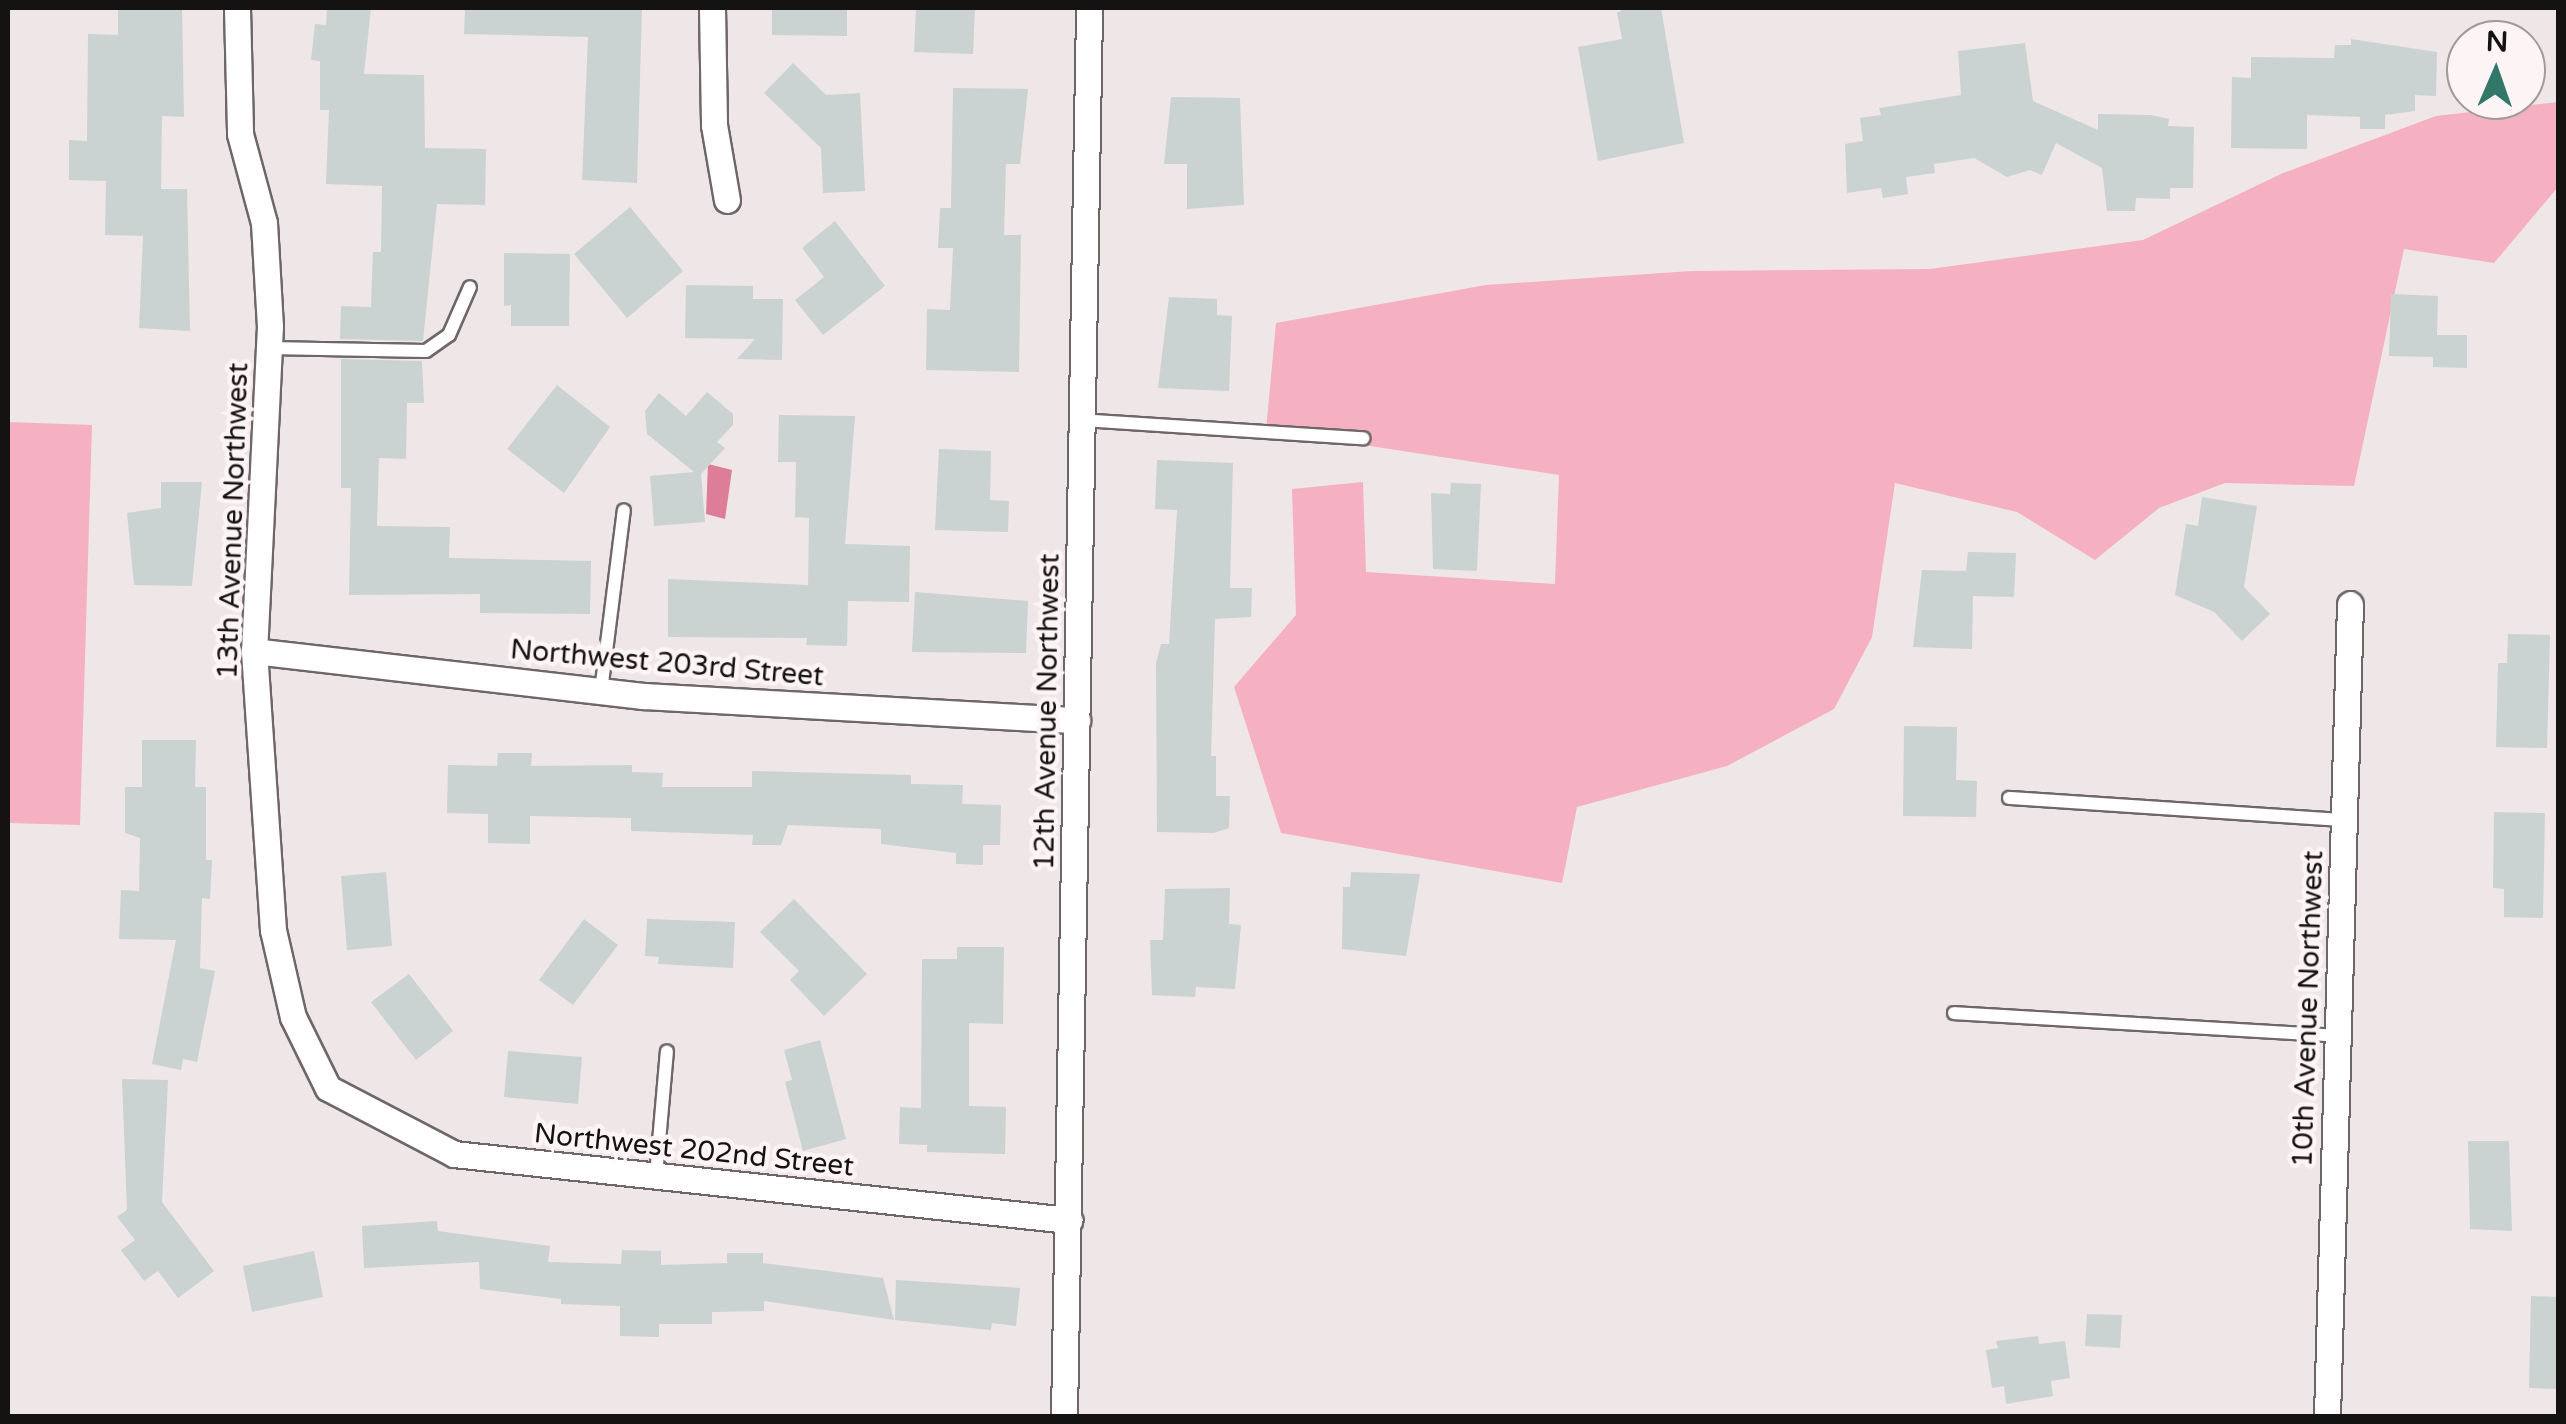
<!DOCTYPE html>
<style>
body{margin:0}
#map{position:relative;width:2566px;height:1424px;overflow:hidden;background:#efe6e8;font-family:"Varela Round",sans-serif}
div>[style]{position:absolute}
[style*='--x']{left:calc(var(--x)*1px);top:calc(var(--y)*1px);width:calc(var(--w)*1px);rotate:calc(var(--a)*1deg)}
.green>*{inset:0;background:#f5b1c1}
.water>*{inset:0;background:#de7d97}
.building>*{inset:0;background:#cad3d1}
.roads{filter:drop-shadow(2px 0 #6e6668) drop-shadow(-2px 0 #6e6668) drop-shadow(0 2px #6e6668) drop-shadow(0 -2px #6e6668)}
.service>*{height:12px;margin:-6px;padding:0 6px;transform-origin:6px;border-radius:6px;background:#fff}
.minor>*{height:25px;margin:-12.5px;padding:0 12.5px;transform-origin:12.5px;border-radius:12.5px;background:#fff}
span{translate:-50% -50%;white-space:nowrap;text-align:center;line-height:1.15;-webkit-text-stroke:9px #fcf4f5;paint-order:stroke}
.street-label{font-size:28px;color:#151212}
.frame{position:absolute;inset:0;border:10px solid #151212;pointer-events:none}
.north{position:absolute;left:2446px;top:20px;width:100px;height:100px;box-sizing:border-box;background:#fcf4f5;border:2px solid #a09a9a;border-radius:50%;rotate:2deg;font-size:28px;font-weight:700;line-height:40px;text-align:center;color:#151212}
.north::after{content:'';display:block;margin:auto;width:35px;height:45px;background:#33776a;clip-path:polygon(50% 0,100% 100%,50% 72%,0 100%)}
</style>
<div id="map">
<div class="green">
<div style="clip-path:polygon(2558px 102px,2558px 187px,2494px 263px,2404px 249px,2354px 486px,2225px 483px,2159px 508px,2095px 560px,2017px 512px,1895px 483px,1872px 637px,1834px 709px,1727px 766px,1577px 807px,1562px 883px,1281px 833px,1234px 687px,1296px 615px,1292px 489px,1363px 482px,1366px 572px,1555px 584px,1559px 475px,1266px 430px,1276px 323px,1486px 285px,1691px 271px,1930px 269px,2143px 240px,2283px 173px,2436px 116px)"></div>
<div style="clip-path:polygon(8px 422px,92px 425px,80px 825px,8px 823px)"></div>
</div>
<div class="water">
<div style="clip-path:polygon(708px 464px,732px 470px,725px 519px,706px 514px)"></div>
</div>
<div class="building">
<div style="clip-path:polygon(118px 8px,182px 8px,184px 117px,162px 116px,161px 189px,187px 189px,190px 331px,139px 328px,143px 236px,105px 235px,106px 181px,69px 180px,69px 140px,87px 141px,88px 34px,118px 35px)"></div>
<div style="clip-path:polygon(327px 8px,371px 8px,364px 74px,424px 75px,425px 148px,486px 149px,485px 205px,437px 204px,423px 341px,340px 339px,341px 306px,371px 307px,373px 252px,381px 252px,382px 186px,326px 184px,329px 110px,320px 110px,320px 61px,311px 60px,315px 24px,326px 25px)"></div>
<div style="clip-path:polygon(465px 8px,642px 8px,637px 183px,582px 180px,588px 37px,464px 34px)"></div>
<div style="clip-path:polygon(772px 8px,847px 8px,847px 36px,772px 35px)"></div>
<div style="clip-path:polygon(916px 8px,975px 8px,973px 54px,914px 52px)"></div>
<div style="clip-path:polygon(1625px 8px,1661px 8px,1684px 143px,1598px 161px,1578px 47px,1622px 39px,1617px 13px)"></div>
<div style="clip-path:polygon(2351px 39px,2437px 52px,2436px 96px,2415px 95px,2415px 111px,2385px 115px,2385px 129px,2360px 129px,2360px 117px,2307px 115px,2307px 149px,2231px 148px,2232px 77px,2251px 78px,2251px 57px,2334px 58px,2335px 45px,2351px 45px)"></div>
<div style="clip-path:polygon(2025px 43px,2033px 101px,2098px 130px,2098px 114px,2151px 115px,2169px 119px,2168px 126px,2194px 127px,2193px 188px,2170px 188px,2170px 199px,2136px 198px,2135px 211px,2107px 211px,2102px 168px,2056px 143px,2042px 175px,2030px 170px,2007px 177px,1974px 158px,1934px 164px,1935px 173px,1906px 177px,1908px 194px,1883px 198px,1881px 188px,1847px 193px,1845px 144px,1863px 141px,1860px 118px,1881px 115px,1879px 108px,1961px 95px,1958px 51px)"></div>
<div style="clip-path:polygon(793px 63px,826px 95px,860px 93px,865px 191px,823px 193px,821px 148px,764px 93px)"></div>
<div style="clip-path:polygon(953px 88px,1028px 89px,1020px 164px,1006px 164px,1004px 235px,1021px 235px,1019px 372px,926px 370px,927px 309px,950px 310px,953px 248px,938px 248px,940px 208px,951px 208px)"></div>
<div style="clip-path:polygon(1171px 97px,1240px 98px,1244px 205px,1187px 209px,1187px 164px,1164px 164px)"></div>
<div style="clip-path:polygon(630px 207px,683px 271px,627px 318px,574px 254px)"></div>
<div style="clip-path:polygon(835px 221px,885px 286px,823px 335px,795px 300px,824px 277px,802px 248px)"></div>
<div style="clip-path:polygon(504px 253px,570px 254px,569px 326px,511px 326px,511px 305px,504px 306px)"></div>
<div style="clip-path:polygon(686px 285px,753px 286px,753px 299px,783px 299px,782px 360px,737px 359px,755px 339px,685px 338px)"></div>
<div style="clip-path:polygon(2391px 294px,2438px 296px,2437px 335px,2467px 335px,2467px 368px,2433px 367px,2433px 357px,2389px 356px)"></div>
<div style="clip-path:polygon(1169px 297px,1217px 299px,1217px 315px,1232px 316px,1229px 391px,1158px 388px)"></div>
<div style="clip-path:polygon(341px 359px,422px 361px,424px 403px,407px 403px,406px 459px,379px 458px,377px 526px,450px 527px,449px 558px,591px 561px,590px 614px,480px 613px,480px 594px,349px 595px,351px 488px,341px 488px)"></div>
<div style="clip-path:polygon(557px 385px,610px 427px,564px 493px,507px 449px)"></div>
<div style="clip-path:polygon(707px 392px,733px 414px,733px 425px,717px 442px,725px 448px,701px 474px,705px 522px,654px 526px,650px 476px,694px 472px,647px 434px,645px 411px,659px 393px,686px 416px)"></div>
<div style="clip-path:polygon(779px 415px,855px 416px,845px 544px,910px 546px,909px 602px,848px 601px,847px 646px,806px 645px,807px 638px,668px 637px,668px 579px,808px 585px,809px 518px,795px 517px,796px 462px,778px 462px)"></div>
<div style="clip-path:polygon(939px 449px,991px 451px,990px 500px,1009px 501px,1008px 532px,935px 530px)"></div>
<div style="clip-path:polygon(1157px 460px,1233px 463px,1230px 588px,1252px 588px,1251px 617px,1215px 619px,1211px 756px,1216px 756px,1216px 796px,1230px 796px,1229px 828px,1214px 833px,1157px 832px,1156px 663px,1161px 644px,1169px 644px,1177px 510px,1155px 509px)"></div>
<div style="clip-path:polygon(161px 482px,202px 482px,192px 586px,134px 585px,127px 513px,161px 508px)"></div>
<div style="clip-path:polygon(1451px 483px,1481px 484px,1477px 571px,1433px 569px,1431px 493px,1450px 494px)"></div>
<div style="clip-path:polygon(2202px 497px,2257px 506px,2244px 587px,2270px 614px,2242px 641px,2214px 612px,2175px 595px,2186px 524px,2198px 526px)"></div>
<div style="clip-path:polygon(1968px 552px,2016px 553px,2014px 597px,1973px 596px,1972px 649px,1913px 647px,1922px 570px,1966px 571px)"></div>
<div style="clip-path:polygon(915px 592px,1028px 601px,1026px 653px,912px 652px)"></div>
<div style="clip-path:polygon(2508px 634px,2550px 635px,2547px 748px,2496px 747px,2498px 663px,2507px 663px)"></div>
<div style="clip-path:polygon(1904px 726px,1957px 727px,1956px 780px,1977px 781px,1976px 817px,1903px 816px)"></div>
<div style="clip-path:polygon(142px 740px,196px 740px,195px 787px,206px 787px,206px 860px,212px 860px,210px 899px,202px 898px,200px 968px,215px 971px,197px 1062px,183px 1059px,181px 1070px,152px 1064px,176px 940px,119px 939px,121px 890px,139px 891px,140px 838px,125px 833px,125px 787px,142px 787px)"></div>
<div style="clip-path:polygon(498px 753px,532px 753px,531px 766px,632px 765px,632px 772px,663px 773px,662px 787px,752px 787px,752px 771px,911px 775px,911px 784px,963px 785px,962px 804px,1001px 805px,1000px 845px,983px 845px,983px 865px,956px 864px,956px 853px,881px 844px,881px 829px,788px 825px,781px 845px,752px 845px,753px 835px,631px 831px,631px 818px,530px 816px,530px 844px,488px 843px,488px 814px,447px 813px,448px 765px,497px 766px)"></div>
<div style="clip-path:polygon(2494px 812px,2545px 813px,2543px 918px,2504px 917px,2504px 889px,2493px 888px)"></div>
<div style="clip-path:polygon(386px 872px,392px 946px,347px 950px,341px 876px)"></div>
<div style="clip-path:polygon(1351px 872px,1420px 874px,1406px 956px,1342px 949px,1343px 887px,1350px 887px)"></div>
<div style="clip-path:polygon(1230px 888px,1229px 924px,1241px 925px,1235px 989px,1196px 987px,1195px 997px,1152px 995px,1150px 940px,1163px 940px,1165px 889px)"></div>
<div style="clip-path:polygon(794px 899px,867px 974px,824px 1016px,790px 980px,799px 971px,760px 932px)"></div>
<div style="clip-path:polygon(584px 919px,618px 945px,573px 1005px,539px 980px)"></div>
<div style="clip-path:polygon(647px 919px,735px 922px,733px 968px,658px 964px,659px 957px,645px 956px)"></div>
<div style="clip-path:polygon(957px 947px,1004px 947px,1003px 1024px,969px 1023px,969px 1106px,1006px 1107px,1005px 1154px,927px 1152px,927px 1145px,899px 1144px,900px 1107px,921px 1108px,922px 959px,957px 959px)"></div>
<div style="clip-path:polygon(409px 974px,453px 1031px,416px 1060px,371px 1002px)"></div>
<div style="clip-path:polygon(820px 1040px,846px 1139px,803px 1151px,785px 1082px,792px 1080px,784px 1050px)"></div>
<div style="clip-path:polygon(508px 1051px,582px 1057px,578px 1104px,504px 1097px)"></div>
<div style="clip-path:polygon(122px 1079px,168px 1080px,162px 1202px,214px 1271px,178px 1298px,158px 1271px,144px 1281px,121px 1250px,135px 1240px,117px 1217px,127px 1210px)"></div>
<div style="clip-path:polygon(2468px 1141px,2509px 1141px,2512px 1231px,2470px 1229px)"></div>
<div style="clip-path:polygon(437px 1221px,438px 1231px,550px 1246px,548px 1262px,621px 1264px,622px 1250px,661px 1251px,661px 1265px,727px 1263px,727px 1253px,763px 1253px,763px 1263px,883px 1278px,894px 1320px,764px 1301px,764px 1311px,712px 1312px,712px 1324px,659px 1324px,659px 1337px,620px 1336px,620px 1306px,561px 1304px,561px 1299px,480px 1289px,479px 1262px,364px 1268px,362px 1226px)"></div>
<div style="clip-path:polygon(314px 1251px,323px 1297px,252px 1312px,243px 1266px)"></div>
<div style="clip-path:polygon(896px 1280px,1020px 1288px,1016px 1326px,992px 1323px,991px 1330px,895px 1320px)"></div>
<div style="clip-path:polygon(2531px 1296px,2558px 1297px,2558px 1389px,2529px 1388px)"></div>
<div style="clip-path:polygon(2087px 1314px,2122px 1315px,2120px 1348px,2085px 1346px)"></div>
<div style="clip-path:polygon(2038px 1336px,2039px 1344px,2065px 1341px,2070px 1378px,2051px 1381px,2053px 1396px,2006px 1404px,2004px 1386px,1992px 1388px,1986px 1350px,1998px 1348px,1996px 1341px)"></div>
</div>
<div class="roads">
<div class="service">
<div style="--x:269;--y:348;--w:157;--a:1.1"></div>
<div style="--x:426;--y:351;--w:28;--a:-35"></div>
<div style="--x:449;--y:335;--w:52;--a:-66.4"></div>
<div style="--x:1081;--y:420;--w:283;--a:3.7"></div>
<div style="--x:601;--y:691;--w:182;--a:-82.8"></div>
<div style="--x:2009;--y:798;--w:335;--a:3.8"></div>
<div style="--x:1954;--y:1013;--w:384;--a:3.4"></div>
<div style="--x:656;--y:1176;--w:125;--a:-85"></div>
</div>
<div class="minor">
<div style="--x:237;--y:8;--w:126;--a:88.6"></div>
<div style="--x:240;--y:134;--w:92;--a:74.9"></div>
<div style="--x:264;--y:223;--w:103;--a:86.7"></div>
<div style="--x:270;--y:326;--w:325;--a:92.8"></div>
<div style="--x:254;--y:651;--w:280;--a:86.1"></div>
<div style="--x:273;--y:930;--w:89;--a:77.1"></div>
<div style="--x:293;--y:1017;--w:79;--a:63.8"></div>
<div style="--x:328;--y:1088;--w:142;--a:27.6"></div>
<div style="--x:454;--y:1154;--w:619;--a:6.13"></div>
<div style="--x:712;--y:8;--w:117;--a:89"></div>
<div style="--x:714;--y:125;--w:76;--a:80.2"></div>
<div style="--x:254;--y:651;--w:392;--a:6.6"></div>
<div style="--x:643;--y:696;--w:435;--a:3.2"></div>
<div style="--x:1064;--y:1416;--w:1408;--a:-88.98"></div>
<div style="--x:2327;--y:1416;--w:812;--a:-88.38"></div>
</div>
</div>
<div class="street-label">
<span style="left:233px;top:521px;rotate:-88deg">13th Avenue Northwest</span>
<span style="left:667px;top:663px;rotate:5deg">Northwest 203rd Street</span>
<span style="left:1047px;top:712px;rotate:-89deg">12th Avenue Northwest</span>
<span style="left:2308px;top:1009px;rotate:-88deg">10th Avenue Northwest</span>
<span style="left:694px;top:1150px;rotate:6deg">Northwest 202nd Street</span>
</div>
<div class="frame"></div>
<div class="north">N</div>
</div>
